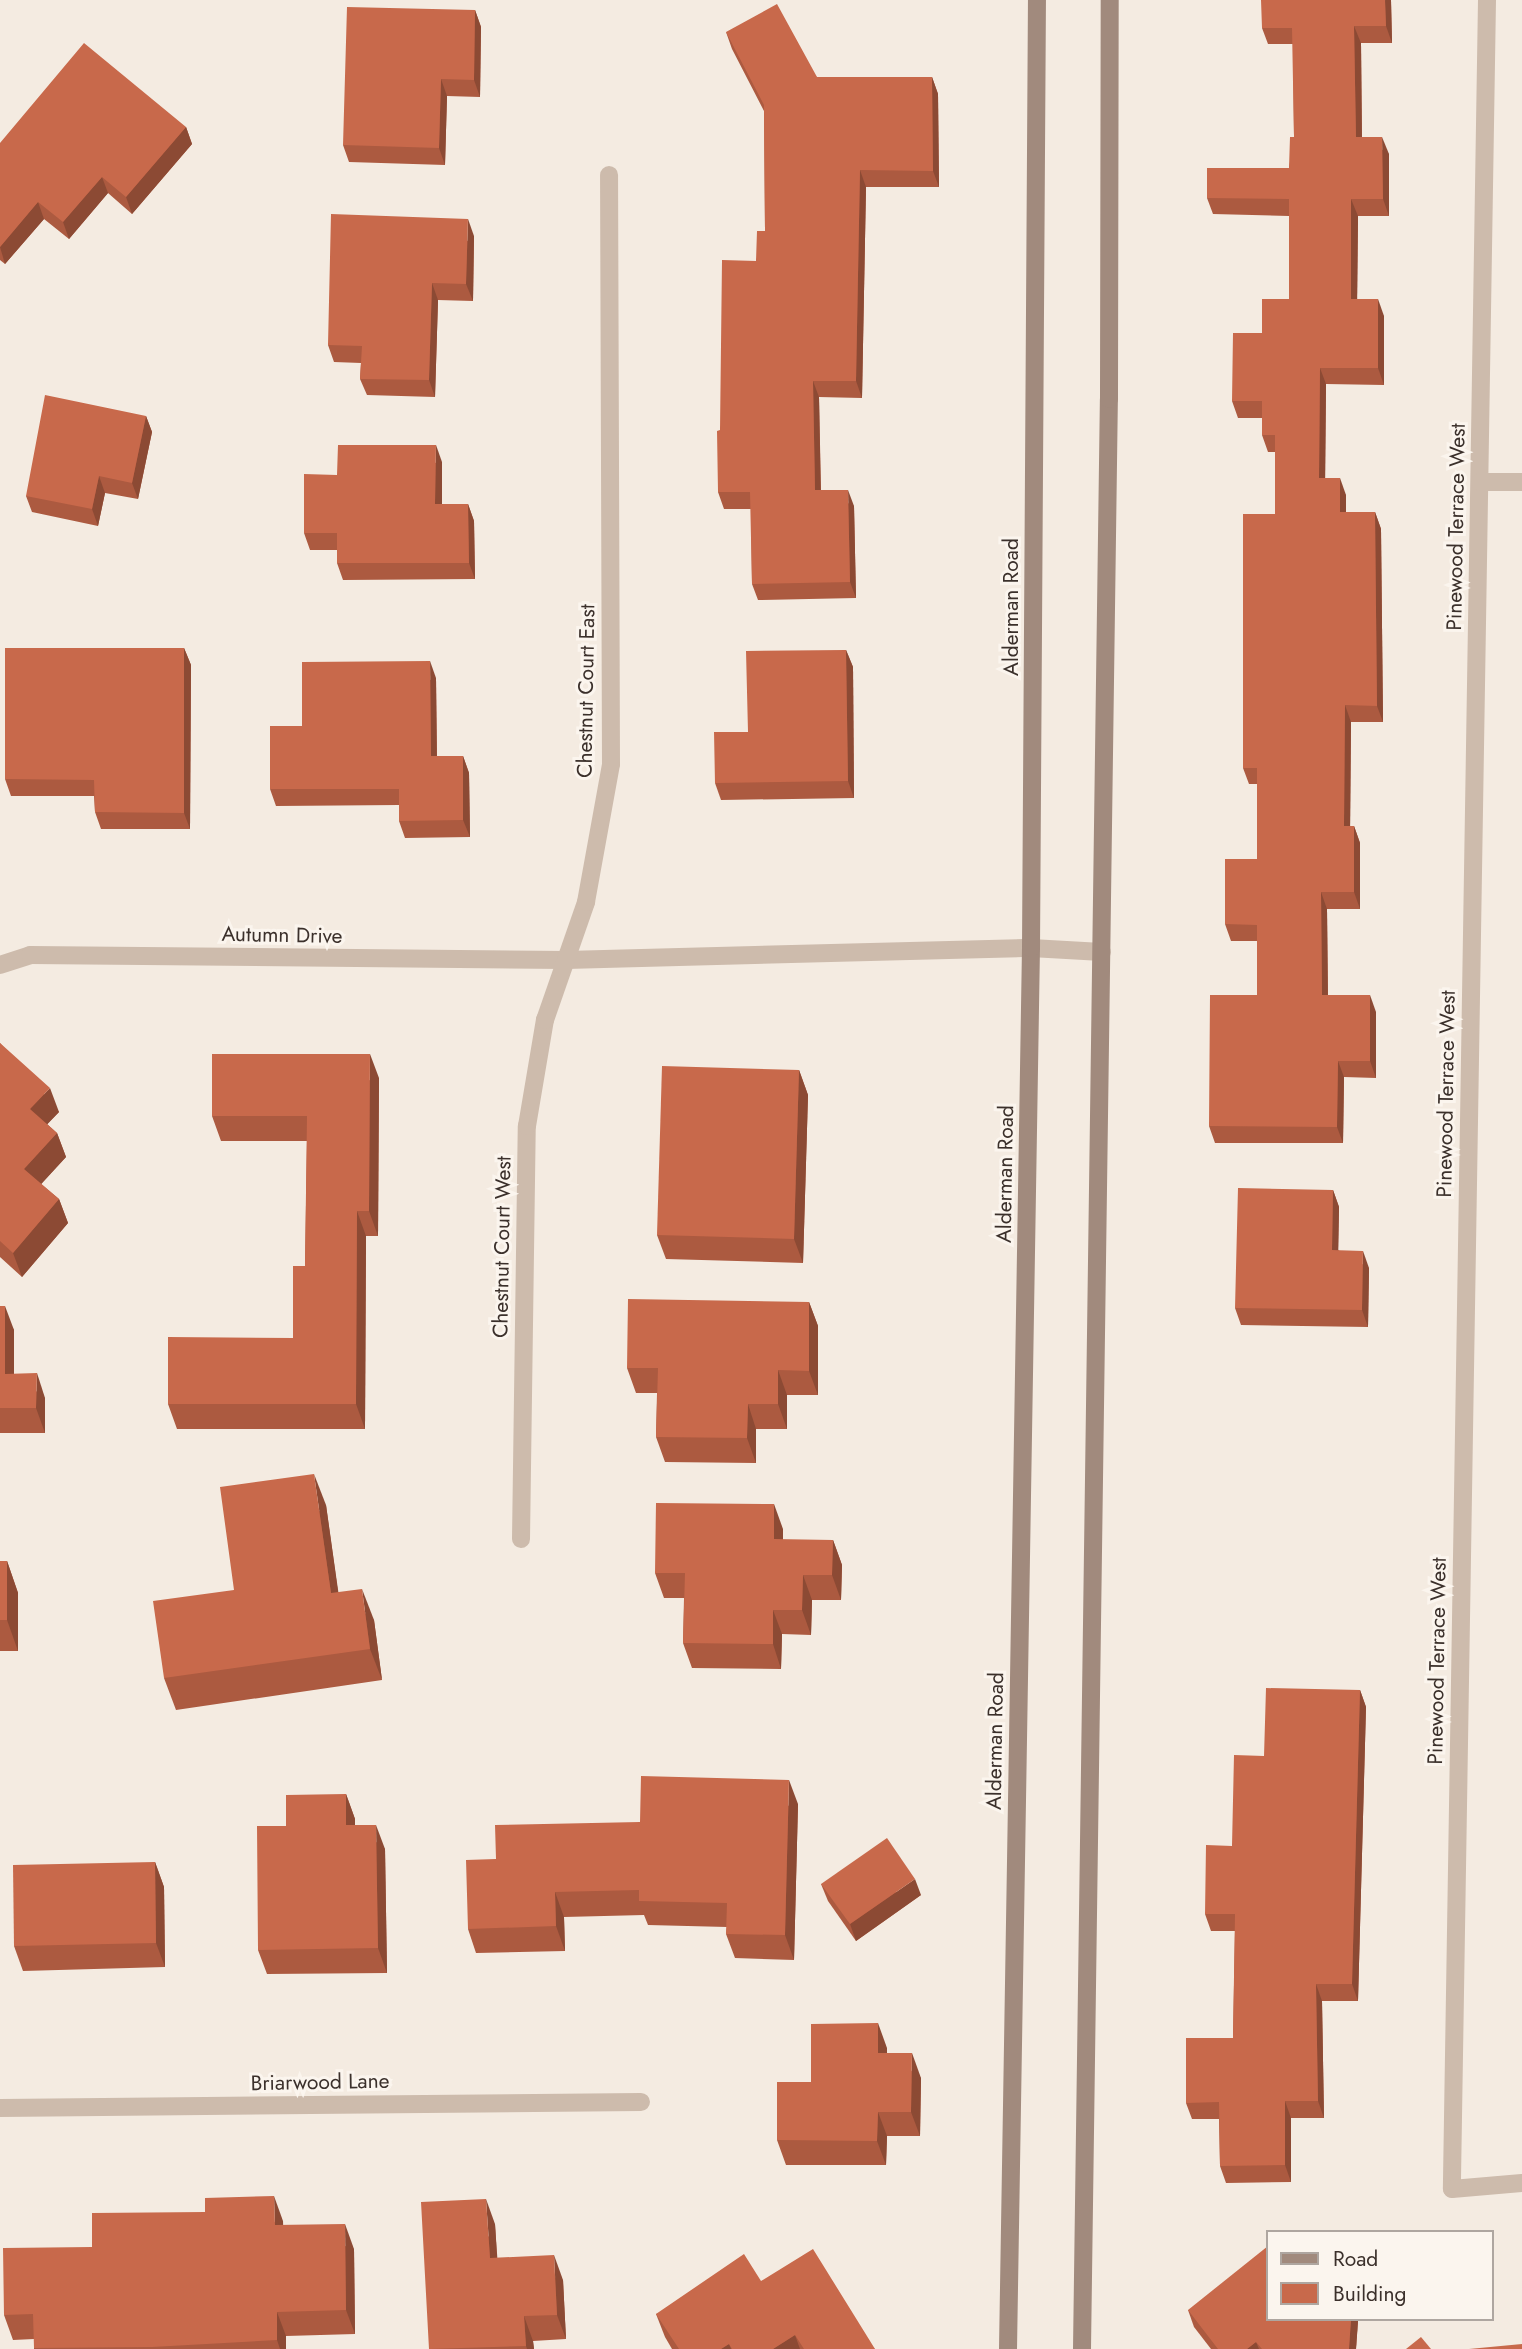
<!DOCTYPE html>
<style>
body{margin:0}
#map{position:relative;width:1522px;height:2349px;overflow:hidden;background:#f4ebe1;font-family:Jost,sans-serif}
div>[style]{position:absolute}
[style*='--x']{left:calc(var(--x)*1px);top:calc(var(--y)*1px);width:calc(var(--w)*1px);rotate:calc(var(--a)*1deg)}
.minor>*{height:18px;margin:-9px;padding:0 9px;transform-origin:9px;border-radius:9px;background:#cdbbac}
.secondary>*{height:18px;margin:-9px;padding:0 9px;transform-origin:9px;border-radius:9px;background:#a18a7d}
.wall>*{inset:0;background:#ac5a40}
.shaded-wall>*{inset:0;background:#8c4a34}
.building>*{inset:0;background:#c8694b}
span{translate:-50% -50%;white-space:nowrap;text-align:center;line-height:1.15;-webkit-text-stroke:6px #fbf5ee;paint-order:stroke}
.street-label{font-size:21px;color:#3b302b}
.legend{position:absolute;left:1266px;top:2230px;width:228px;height:91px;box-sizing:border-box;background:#fbf5ee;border:2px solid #aea6a0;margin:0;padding:9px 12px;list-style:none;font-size:21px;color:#3b302b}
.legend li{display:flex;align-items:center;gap:14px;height:35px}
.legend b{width:35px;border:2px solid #aea6a0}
</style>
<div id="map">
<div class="minor">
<div style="--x:1487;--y:0;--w:2189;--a:90.92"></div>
<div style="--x:1452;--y:2189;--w:70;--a:-4.9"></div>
<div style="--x:1480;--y:482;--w:42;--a:0"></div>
<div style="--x:0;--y:965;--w:32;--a:-18"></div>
<div style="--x:30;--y:955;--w:536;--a:0.53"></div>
<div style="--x:566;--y:960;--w:465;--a:-1.5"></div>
<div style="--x:1031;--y:948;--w:71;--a:3.2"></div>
<div style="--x:521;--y:1539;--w:413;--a:-89.2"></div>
<div style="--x:527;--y:1126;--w:108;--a:-80.4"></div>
<div style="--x:545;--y:1020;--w:125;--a:-70.8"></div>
<div style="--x:586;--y:902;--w:140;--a:-79.7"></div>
<div style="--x:611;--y:764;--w:589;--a:-90.19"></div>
<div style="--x:0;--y:2108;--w:641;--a:-0.54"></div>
</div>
<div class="secondary">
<div style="--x:1008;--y:2349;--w:1401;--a:-89.06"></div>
<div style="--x:1031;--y:948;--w:948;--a:-89.64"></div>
<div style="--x:1082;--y:2349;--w:1950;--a:-89.21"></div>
<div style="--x:1109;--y:399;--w:399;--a:-89.9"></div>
</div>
<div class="wall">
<div style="clip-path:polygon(1391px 0,1392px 43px,1361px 43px,1362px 137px,1389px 154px,1389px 216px,1358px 216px,1357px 299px,1384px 316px,1384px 385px,1326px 384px,1325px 478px,1346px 495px,1346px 512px,1375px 512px,1381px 529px,1383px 722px,1351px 722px,1350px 826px,1354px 826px,1360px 843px,1360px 909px,1327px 909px,1328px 995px,1376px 1012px,1376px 1078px,1344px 1077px,1343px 1143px,1215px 1143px,1209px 1126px,1257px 995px,1257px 941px,1231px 941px,1225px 924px,1257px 859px,1257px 784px,1249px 784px,1243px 768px,1275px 514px,1275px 452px,1268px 452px,1262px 435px,1262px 418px,1238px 418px,1232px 401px,1262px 333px,1289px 299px,1289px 216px,1213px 214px,1207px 198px,1289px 168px,1294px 137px,1293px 44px,1268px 44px,1262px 28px)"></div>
<div style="clip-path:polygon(475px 10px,481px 27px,480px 97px,447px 96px,445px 165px,349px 162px,343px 145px)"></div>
<div style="clip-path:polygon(726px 32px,817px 77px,932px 77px,938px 94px,939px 187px,866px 187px,862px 398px,819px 397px,821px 490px,854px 506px,856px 598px,758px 600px,752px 584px,751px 509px,724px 509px,718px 492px,720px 430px,756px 261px,765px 231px,764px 111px,732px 49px)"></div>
<div style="clip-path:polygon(186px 127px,192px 144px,132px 214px,108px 193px,69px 239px,44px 219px,5px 264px,0 260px,0 143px)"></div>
<div style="clip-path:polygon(474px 236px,473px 301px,438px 300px,435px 397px,367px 395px,360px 379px,361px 363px,334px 362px,328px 345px)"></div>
<div style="clip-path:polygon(146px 416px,152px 432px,138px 499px,105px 493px,98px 526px,32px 512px,26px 496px)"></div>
<div style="clip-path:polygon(442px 462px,442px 504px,468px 504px,474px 521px,475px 579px,343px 580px,337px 563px,337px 550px,310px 550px,304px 533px,337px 475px)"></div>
<div style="clip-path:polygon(184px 648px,191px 665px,190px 829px,101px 829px,95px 812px,94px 796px,11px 796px,5px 779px)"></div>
<div style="clip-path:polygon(846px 650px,853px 667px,854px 798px,721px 800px,715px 783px,748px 732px)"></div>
<div style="clip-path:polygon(436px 678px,437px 756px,463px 756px,469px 773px,470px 837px,405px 838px,399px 821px,399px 805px,276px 806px,270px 789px,302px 726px)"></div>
<div style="clip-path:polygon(0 1043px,59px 1112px,47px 1124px,57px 1133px,66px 1157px,41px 1184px,59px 1199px,68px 1223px,22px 1277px,0 1257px)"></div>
<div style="clip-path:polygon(799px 1070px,808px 1095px,803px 1263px,666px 1259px,657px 1235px)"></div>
<div style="clip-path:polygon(379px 1078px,378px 1236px,366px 1236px,365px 1429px,177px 1429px,168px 1404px,293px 1338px,305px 1266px,307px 1141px,221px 1141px,212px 1116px)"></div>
<div style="clip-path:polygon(1333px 1190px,1339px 1207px,1338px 1250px,1369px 1268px,1368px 1327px,1241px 1325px,1235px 1308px)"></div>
<div style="clip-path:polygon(809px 1302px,818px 1326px,818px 1395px,787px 1395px,787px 1429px,756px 1429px,756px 1463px,665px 1462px,656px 1437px,657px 1393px,636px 1393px,627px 1368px)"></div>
<div style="clip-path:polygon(0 1306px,14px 1330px,14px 1374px,45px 1398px,45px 1433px,0 1433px)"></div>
<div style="clip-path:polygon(326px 1505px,338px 1592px,374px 1620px,382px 1680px,176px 1710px,164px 1678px,234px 1590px)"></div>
<div style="clip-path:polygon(783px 1529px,783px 1540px,833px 1540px,842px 1565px,841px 1600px,812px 1600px,811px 1635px,782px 1634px,781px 1669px,692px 1668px,683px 1643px,684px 1598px,664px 1598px,655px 1573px)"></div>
<div style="clip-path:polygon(0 1561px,7px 1561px,18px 1593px,18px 1651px,0 1651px)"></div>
<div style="clip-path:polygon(1360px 1690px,1366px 1707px,1358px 2001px,1322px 2001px,1324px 2118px,1291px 2118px,1291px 2182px,1226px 2183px,1220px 2166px,1219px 2119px,1192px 2119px,1186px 2103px,1233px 2038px,1235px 1931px,1211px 1931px,1205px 1914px,1232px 1846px,1264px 1756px)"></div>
<div style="clip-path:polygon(346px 1794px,355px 1819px,355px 1825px,385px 1849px,387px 1973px,267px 1974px,258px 1950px,286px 1826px)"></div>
<div style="clip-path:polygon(798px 1804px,794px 1960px,735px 1958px,726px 1934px,727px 1927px,648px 1925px,644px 1915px,564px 1917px,565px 1951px,476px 1953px,468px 1929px,496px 1859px)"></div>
<div style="clip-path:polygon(155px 1862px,164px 1887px,165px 1967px,23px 1971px,14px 1946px)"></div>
<div style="clip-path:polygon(821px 1884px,921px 1895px,856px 1941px,828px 1901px)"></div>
<div style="clip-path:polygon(887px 2048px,887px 2053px,921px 2078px,920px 2136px,887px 2136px,886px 2165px,786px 2165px,777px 2140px,811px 2082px)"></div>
<div style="clip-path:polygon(283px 2221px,283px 2225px,354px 2249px,355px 2334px,286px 2336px,286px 2349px,34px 2349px,34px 2339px,13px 2340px,4px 2315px,92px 2247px)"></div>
<div style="clip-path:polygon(495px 2224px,497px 2258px,563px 2280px,566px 2339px,533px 2341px,534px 2349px,429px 2349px)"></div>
<div style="clip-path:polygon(761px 2281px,875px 2349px,672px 2349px,665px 2337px,656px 2314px)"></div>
<div style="clip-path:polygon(1188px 2310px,1358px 2321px,1356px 2349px,1211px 2349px,1194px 2327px)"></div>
</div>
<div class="shaded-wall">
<div style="clip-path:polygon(1385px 0,1391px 0,1392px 43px,1386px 26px)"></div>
<div style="clip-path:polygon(475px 10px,481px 27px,480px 97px,474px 80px)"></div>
<div style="clip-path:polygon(1354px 26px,1361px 43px,1362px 154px,1356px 137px)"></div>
<div style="clip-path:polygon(932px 77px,938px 94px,939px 187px,933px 171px)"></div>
<div style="clip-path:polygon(441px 79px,447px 96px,445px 165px,439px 148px)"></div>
<div style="clip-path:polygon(186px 127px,192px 144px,132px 214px,126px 197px)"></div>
<div style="clip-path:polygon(1382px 137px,1389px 154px,1389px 216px,1383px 199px)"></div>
<div style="clip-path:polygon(860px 170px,866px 187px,862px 398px,856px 381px)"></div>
<div style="clip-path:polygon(102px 177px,108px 193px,69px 239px,63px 222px)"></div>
<div style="clip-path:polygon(1351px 199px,1358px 216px,1357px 316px,1351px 299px)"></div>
<div style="clip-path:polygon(38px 202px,44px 219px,5px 264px,0 247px)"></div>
<div style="clip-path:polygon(468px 219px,474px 236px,473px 301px,466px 284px)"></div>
<div style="clip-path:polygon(432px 283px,438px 300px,435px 397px,429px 380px)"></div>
<div style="clip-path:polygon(1378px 299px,1384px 316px,1384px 385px,1378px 368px)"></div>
<div style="clip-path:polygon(1320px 368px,1326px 384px,1325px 495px,1319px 478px)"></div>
<div style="clip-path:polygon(813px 381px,819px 397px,821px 507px,815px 490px)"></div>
<div style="clip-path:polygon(146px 416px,152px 432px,138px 499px,132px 483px)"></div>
<div style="clip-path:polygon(436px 445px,442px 462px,442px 521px,435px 504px)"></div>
<div style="clip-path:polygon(99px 476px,105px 493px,98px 526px,92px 509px)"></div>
<div style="clip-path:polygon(1340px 478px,1346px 495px,1346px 529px,1340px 512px)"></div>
<div style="clip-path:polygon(848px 490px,854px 506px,856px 598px,850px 582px)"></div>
<div style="clip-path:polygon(468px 504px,474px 521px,475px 579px,469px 563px)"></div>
<div style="clip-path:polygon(1375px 512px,1381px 529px,1383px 722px,1377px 706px)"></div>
<div style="clip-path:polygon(184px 648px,191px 665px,190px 829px,184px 813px)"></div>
<div style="clip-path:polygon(846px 650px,853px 667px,854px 798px,848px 781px)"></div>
<div style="clip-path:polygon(430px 661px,436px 678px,437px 773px,431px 756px)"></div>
<div style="clip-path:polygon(1345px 705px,1351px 722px,1350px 843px,1344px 826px)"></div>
<div style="clip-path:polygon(463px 756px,469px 773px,470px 837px,463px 820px)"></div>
<div style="clip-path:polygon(1354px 826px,1360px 843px,1360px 909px,1354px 892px)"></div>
<div style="clip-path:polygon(1321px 892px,1327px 909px,1328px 1012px,1322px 995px)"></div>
<div style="clip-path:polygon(1370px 995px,1376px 1012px,1376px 1078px,1370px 1061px)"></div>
<div style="clip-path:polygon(370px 1054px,379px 1078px,378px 1236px,369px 1211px)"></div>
<div style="clip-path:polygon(1338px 1061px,1344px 1077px,1343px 1143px,1337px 1127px)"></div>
<div style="clip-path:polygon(799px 1070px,808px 1095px,803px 1263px,794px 1239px)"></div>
<div style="clip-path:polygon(50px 1088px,59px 1112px,39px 1133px,30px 1109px)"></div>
<div style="clip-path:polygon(57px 1133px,66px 1157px,33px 1193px,24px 1169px)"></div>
<div style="clip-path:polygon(1333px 1190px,1339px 1207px,1338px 1267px,1332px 1250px)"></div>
<div style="clip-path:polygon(59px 1199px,68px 1223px,22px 1277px,13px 1253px)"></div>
<div style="clip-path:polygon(357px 1211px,366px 1236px,365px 1429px,356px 1404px)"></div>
<div style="clip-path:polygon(1363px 1251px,1369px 1268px,1368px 1327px,1362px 1310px)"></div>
<div style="clip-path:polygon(809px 1302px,818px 1326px,818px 1395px,809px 1371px)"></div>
<div style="clip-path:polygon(5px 1306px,14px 1330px,14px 1398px,5px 1374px)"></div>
<div style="clip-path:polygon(778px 1370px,787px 1395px,787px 1429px,778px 1404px)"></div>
<div style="clip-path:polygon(37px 1373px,45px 1398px,45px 1433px,36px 1408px)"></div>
<div style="clip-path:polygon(748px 1404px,756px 1429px,756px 1463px,747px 1438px)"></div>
<div style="clip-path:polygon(314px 1474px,326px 1505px,343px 1625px,331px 1593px)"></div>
<div style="clip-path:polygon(774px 1504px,783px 1529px,783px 1564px,774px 1539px)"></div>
<div style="clip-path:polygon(833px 1540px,842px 1565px,841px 1600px,832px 1575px)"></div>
<div style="clip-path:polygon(7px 1561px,18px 1593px,18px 1651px,7px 1620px)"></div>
<div style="clip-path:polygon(803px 1575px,812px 1600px,811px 1635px,802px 1610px)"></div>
<div style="clip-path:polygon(362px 1589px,374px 1620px,382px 1680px,370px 1649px)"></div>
<div style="clip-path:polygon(773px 1610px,782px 1634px,781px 1669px,773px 1644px)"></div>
<div style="clip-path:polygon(1360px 1690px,1366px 1707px,1358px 2001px,1352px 1984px)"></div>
<div style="clip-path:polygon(789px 1780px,798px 1804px,794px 1960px,785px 1935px)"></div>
<div style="clip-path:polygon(346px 1794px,355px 1819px,355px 1850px,346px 1825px)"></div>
<div style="clip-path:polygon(376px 1825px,385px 1849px,387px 1973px,378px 1948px)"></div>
<div style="clip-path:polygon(155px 1862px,164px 1887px,165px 1967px,156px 1943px)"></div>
<div style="clip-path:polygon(915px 1879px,921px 1895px,856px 1941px,850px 1924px)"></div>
<div style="clip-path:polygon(555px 1892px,564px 1917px,565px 1951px,556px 1926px)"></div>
<div style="clip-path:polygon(1316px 1984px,1322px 2001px,1324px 2118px,1318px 2101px)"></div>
<div style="clip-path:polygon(878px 2023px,887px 2048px,887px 2078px,878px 2053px)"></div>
<div style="clip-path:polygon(912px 2053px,921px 2078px,920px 2136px,911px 2112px)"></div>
<div style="clip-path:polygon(1285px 2101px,1291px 2118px,1291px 2182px,1285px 2165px)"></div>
<div style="clip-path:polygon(878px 2112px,887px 2136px,886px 2165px,877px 2141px)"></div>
<div style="clip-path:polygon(274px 2196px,283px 2221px,284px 2250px,275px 2225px)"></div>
<div style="clip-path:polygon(486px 2199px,495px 2224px,499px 2283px,490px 2258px)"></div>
<div style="clip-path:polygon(345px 2224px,354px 2249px,355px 2334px,346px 2310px)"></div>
<div style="clip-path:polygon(554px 2255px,563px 2280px,566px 2339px,557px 2315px)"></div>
<div style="clip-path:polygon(277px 2312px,286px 2336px,286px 2349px,280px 2349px,277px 2340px)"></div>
<div style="clip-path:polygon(524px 2316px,533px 2341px,534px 2349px,527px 2349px,526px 2346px)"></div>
<div style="clip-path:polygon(1351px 2319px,1358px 2319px,1358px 2321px,1356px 2349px,1349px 2349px)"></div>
<div style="clip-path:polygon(795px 2335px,800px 2349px,773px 2349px)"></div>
<div style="clip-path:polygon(1256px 2342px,1259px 2349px,1247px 2349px)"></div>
<div style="clip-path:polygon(729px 2344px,731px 2349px,721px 2349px)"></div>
</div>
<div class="building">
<div style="clip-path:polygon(1261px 0,1385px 0,1386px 26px,1354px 26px,1356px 137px,1382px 137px,1383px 199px,1351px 199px,1351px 299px,1378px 299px,1378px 368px,1320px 368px,1319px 478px,1340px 478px,1340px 512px,1375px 512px,1377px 706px,1345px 705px,1344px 826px,1354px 826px,1354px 892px,1321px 892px,1322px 995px,1370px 995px,1370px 1061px,1338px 1061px,1337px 1127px,1209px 1126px,1210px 995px,1257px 995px,1257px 925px,1225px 924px,1225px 859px,1257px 859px,1257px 768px,1243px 768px,1243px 514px,1275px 514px,1275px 435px,1262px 435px,1262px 401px,1232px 401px,1233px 333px,1262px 333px,1262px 299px,1289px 299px,1289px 199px,1207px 198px,1207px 168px,1289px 168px,1290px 137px,1294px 137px,1292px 28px,1262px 28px)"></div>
<div style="clip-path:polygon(777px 4px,817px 77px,932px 77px,933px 171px,860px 170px,856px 381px,813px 381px,815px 490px,848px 490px,850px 582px,752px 584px,750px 492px,718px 492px,717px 431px,720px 430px,722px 260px,756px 261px,757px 231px,765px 231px,764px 105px,726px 32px)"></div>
<div style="clip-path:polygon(347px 7px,475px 10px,474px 80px,441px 79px,439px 148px,343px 145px)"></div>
<div style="clip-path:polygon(84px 43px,186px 127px,126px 197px,102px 177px,63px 222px,38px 202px,0 247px,0 143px)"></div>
<div style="clip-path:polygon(331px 214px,468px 219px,466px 284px,432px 283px,429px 380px,360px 379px,362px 346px,328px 345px)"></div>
<div style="clip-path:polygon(45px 395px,146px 416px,132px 483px,99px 476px,92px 509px,26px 496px)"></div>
<div style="clip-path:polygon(338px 445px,436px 445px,435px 504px,468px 504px,469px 563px,337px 563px,337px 533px,304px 533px,304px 474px,337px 475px)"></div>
<div style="clip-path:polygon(5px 648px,184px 648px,184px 813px,95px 812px,94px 780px,5px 779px)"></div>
<div style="clip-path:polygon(846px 650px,848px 781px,715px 783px,714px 732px,748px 732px,746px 651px)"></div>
<div style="clip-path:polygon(430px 661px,431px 756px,463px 756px,463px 820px,399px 821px,399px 789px,270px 789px,270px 726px,302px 726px,302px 662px)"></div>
<div style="clip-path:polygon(0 1043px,50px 1088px,30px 1109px,57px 1133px,24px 1169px,59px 1199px,13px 1253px,0 1241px)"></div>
<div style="clip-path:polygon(212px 1054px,370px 1054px,369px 1211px,357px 1211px,356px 1404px,168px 1404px,168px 1337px,293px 1338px,293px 1266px,305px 1266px,307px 1116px,212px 1116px)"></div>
<div style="clip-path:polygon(662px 1066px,799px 1070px,794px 1239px,657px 1235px)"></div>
<div style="clip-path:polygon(1238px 1188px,1333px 1190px,1332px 1250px,1363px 1251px,1362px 1310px,1235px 1308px)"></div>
<div style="clip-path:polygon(628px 1299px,809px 1302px,809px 1371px,778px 1370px,778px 1404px,748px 1404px,747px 1438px,656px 1437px,658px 1368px,627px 1368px)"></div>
<div style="clip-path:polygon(0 1306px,5px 1306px,5px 1374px,37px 1373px,36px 1408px,0 1408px)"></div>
<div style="clip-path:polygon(314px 1474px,331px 1593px,362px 1589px,370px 1649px,164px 1678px,153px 1601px,234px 1590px,220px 1487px)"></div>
<div style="clip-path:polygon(656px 1503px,774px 1504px,774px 1539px,833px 1540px,832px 1575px,803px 1575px,802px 1610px,773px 1610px,773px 1644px,683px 1643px,685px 1573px,655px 1573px)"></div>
<div style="clip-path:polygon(0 1561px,7px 1561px,7px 1620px,0 1620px)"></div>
<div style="clip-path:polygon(1266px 1688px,1360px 1690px,1352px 1984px,1316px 1984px,1318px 2101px,1285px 2101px,1285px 2165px,1220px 2166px,1219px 2102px,1186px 2103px,1186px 2038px,1233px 2038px,1235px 1914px,1205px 1914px,1206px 1845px,1232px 1846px,1234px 1755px,1264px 1756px)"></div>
<div style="clip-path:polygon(641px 1776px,789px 1780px,785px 1935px,726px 1934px,727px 1903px,639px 1901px,639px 1890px,555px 1892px,556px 1926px,468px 1929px,466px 1860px,496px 1859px,495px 1825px,640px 1822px)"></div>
<div style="clip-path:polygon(346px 1794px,346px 1825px,376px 1825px,378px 1948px,258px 1950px,257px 1826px,286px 1826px,286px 1795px)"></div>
<div style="clip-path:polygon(887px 1838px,915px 1879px,850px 1924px,821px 1884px)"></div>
<div style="clip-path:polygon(155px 1862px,156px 1943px,14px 1946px,13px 1865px)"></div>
<div style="clip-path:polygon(878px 2023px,878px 2053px,912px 2053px,911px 2112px,878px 2112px,877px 2141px,777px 2140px,777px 2082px,811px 2082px,811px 2024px)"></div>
<div style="clip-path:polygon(274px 2196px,275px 2225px,345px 2224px,346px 2310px,277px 2312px,277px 2340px,152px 2347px,34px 2348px,33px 2314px,4px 2315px,3px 2248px,92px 2247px,92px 2213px,205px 2212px,205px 2198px)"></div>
<div style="clip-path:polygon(486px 2199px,490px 2258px,554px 2255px,557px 2315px,524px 2316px,526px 2346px,429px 2349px,421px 2202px)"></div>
<div style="clip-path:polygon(1268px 2246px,1268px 2319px,1351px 2319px,1349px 2349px,1262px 2349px,1256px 2342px,1247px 2349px,1218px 2349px,1188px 2310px)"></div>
<div style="clip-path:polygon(813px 2249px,875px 2349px,804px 2349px,795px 2335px,773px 2349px,732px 2349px,729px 2344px,721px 2349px,679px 2349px,656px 2314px,744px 2254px,761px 2281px)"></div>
<div style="clip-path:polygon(1421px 2337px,1431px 2349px,1406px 2349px)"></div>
<div style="clip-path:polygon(1522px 2344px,1522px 2349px,1469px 2349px)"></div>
</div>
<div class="street-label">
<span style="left:1456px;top:527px;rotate:-89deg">Pinewood Terrace West</span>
<span style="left:1011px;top:607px;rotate:-90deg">Alderman Road</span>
<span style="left:586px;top:691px;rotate:-89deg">Chestnut Court East</span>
<span style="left:282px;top:935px;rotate:1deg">Autumn Drive</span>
<span style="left:1446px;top:1094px;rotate:-89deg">Pinewood Terrace West</span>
<span style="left:1005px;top:1174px;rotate:-89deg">Alderman Road</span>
<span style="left:502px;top:1247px;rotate:-89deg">Chestnut Court West</span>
<span style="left:1437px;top:1661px;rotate:-89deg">Pinewood Terrace West</span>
<span style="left:995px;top:1741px;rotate:-89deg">Alderman Road</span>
<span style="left:320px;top:2082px;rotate:-1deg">Briarwood Lane</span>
</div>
<ul class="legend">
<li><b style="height:9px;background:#a18a7d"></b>Road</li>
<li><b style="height:19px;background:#c8694b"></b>Building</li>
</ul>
</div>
